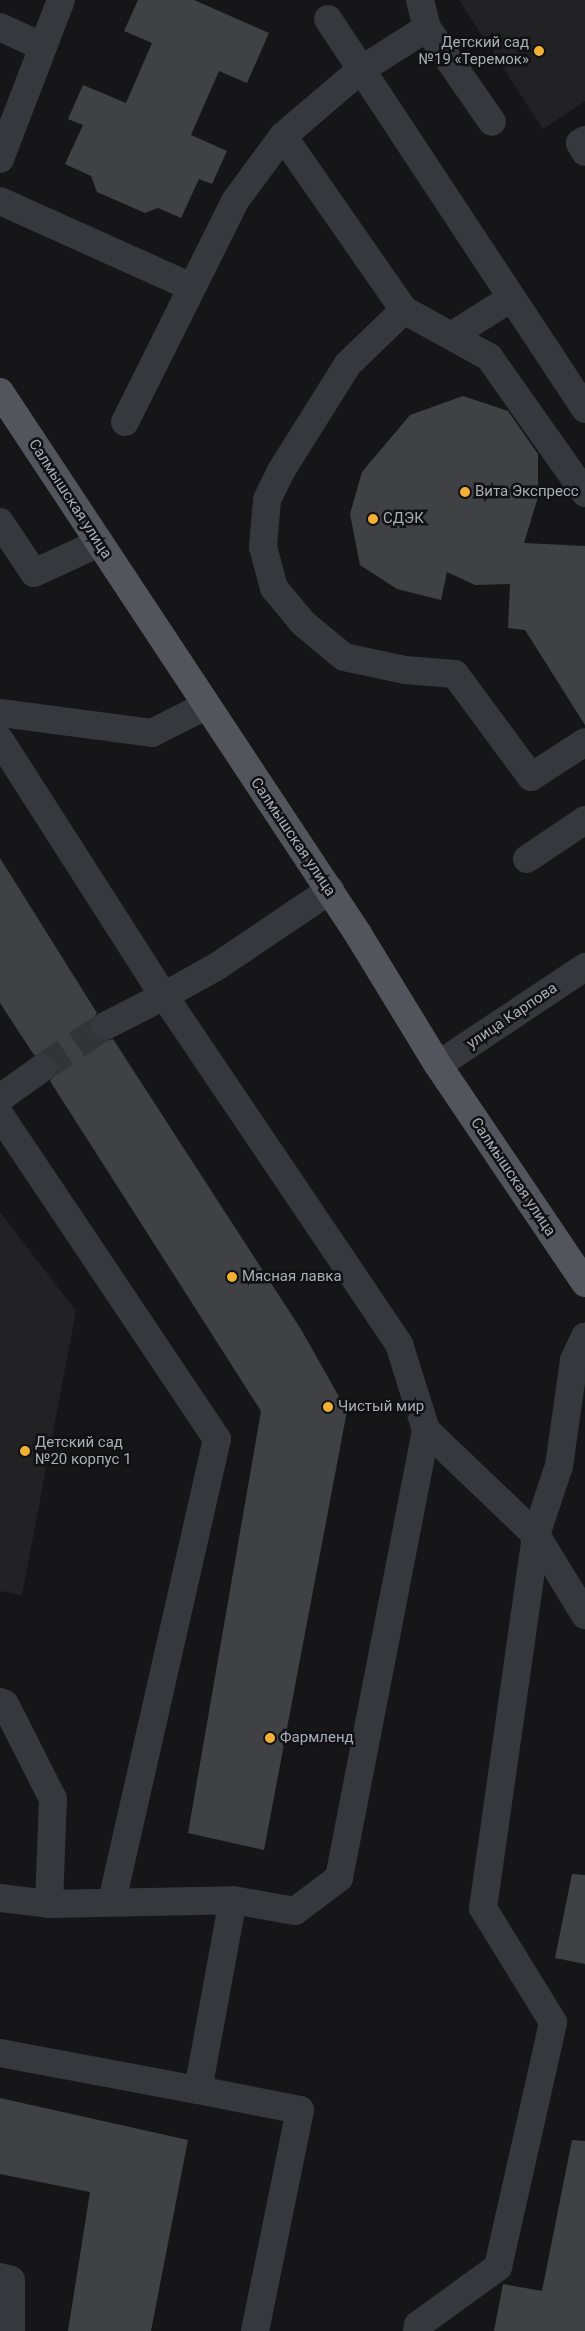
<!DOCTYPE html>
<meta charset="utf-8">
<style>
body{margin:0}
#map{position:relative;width:585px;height:2331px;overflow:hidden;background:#161618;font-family:Roboto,sans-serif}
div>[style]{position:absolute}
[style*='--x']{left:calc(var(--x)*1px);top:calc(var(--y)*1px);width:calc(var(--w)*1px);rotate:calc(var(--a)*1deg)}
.built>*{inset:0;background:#222225}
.building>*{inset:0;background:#404145}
.minor-tunnel>*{height:28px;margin-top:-14px;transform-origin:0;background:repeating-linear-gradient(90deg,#333438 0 28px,transparent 0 42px)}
.minor>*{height:28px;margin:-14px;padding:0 14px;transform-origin:14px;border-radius:14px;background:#37383d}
.major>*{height:28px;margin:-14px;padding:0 14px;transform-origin:14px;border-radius:14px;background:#53555c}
.dots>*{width:14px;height:14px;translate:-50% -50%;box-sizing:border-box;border:2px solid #111113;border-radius:50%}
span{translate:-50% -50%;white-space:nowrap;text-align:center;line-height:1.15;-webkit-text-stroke:5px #111113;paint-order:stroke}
.poi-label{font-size:15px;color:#a8adb8}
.right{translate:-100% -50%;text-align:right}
.left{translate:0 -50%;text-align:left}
.street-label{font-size:15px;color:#a8adb8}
</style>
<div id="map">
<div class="built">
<div style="clip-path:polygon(459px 0,585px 0,585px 101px,543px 129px)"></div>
<div style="clip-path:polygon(0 1212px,76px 1311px,22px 1595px,0 1591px)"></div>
</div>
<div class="building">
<div style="clip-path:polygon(138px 0,194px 0,269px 33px,247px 83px,219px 71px,191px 135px,227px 151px,212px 184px,199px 179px,181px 218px,158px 208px,145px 213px,97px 192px,91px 176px,65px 164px,83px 125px,68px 119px,83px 85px,126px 103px,152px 43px,124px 31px)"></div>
<div style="clip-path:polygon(463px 396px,508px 411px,538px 454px,538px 497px,524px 543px,585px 546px,585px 725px,525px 630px,508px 628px,510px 584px,475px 585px,447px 572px,441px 600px,397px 589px,360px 565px,350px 514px,362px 472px,410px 415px)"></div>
<div style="clip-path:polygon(0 858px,97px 1013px,89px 1025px,91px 1033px,104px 1042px,113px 1039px,302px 1331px,347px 1411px,264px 1850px,188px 1833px,261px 1411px,50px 1081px,56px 1074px,55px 1059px,48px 1054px,34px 1055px,0 1003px)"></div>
<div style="clip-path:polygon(572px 1874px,585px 1875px,585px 1964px,555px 1958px)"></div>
<div style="clip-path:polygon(0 2098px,188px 2140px,151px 2331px,68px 2331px,90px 2192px,0 2174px)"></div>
<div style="clip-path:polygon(572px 2140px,585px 2141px,585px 2331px,494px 2331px,503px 2284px,542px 2291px)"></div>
</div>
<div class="minor-tunnel">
<div style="--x:42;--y:1068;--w:76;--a:-33.7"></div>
</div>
<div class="minor">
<div style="--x:420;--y:0;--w:29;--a:76"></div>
<div style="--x:427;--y:28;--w:114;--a:55.3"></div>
<div style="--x:328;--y:19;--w:467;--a:56.6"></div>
<div style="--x:0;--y:27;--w:47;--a:24.9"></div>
<div style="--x:283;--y:136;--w:212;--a:55.2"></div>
<div style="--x:585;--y:140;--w:6;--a:149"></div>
<div style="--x:580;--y:143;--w:10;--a:61"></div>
<div style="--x:0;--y:159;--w:170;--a:-69"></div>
<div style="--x:0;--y:201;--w:209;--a:24.2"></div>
<div style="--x:451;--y:336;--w:71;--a:-32.3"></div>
<div style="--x:125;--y:422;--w:247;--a:-63.5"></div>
<div style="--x:235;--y:201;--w:81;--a:-53.6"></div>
<div style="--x:283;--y:136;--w:100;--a:-40.5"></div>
<div style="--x:359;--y:71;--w:80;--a:-32.3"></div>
<div style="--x:585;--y:493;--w:166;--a:-125.2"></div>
<div style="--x:489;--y:357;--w:97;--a:-151.1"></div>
<div style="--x:404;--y:310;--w:78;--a:136"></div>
<div style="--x:348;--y:364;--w:126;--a:122.1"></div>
<div style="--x:281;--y:471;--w:32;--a:116"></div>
<div style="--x:267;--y:500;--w:47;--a:94.9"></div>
<div style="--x:263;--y:547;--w:42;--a:75"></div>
<div style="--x:274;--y:588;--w:45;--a:50.4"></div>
<div style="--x:303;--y:623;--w:53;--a:39.7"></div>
<div style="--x:344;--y:657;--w:62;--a:12"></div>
<div style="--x:405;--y:670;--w:50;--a:4.6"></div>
<div style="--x:455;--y:674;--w:128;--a:53.6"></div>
<div style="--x:531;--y:777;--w:64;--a:-32.9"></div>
<div style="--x:0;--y:522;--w:61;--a:56.3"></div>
<div style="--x:34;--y:573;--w:72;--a:-24.8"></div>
<div style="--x:0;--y:713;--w:153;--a:7.5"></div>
<div style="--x:152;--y:733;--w:59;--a:-27"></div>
<div style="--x:0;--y:740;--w:304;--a:57.4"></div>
<div style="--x:164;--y:996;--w:60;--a:-29.1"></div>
<div style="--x:216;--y:967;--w:138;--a:-34"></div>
<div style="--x:527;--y:859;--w:70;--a:-33.9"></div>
<div style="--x:438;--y:1065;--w:177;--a:-33.7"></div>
<div style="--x:0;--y:1098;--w:52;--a:-35.5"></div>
<div style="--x:0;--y:1115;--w:390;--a:56.2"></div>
<div style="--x:217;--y:1439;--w:474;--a:102.8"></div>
<div style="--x:426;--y:1430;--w:152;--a:43.7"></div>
<div style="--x:536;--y:1535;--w:94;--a:58.5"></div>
<div style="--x:0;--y:1702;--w:5;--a:22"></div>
<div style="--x:5;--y:1704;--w:106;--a:63.2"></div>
<div style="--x:53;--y:1799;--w:105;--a:92.2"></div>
<div style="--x:0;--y:1898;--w:49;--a:7"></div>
<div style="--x:49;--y:1904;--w:184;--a:-1.2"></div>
<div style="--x:233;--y:1900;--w:63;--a:10.1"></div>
<div style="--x:295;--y:1911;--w:55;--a:-36.9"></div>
<div style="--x:339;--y:1878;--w:456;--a:-79"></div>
<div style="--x:426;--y:1430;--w:90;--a:-107.4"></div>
<div style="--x:399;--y:1344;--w:420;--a:-124"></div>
<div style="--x:164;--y:996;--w:66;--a:153"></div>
<div style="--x:0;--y:2053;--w:201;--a:10.6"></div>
<div style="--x:198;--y:2090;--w:193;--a:-79.6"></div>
<div style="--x:198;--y:2090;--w:104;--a:11.1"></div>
<div style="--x:300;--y:2110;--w:226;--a:101.5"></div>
<div style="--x:0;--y:2277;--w:11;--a:15"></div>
<div style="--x:11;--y:2280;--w:51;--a:90"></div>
<div style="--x:417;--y:2331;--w:6;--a:-81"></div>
<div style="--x:418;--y:2325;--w:99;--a:-35.9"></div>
<div style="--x:498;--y:2267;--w:251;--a:-77.3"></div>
<div style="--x:553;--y:2022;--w:134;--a:-121.6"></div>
<div style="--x:483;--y:1908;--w:377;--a:-81.9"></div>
<div style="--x:536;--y:1535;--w:73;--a:-71.6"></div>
<div style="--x:559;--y:1466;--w:107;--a:-81.9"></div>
<div style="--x:574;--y:1360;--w:26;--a:-65"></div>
</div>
<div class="major">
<div style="--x:0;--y:392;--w:650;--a:56.55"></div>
<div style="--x:358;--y:934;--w:153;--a:58.6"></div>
<div style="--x:438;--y:1065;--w:263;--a:56"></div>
</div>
<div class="dots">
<div style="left:539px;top:51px;background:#f2b134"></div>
<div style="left:465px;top:492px;background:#f2b134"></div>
<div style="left:373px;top:519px;background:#f2b134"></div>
<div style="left:232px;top:1277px;background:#f2b134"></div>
<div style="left:328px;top:1407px;background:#f2b134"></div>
<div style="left:25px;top:1451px;background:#f2b134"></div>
<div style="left:270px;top:1738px;background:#f2b134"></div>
</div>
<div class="poi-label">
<span class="right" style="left:529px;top:51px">Детский сад<br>№19 «Теремок»</span>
<span class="left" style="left:475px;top:492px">Вита Экспресс</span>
<span class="left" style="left:383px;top:519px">СДЭК</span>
<span class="left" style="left:242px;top:1277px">Мясная лавка</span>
<span class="left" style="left:338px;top:1407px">Чистый мир</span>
<span class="left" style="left:35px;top:1451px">Детский сад<br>№20 корпус 1</span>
<span class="left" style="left:280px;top:1738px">Фармленд</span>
</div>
<div class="street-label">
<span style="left:70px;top:499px;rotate:57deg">Салмышская улица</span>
<span style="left:293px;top:837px;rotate:56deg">Салмышская улица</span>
<span style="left:512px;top:1016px;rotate:-34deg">улица Карпова</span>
<span style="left:513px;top:1177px;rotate:56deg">Салмышская улица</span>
</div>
</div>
